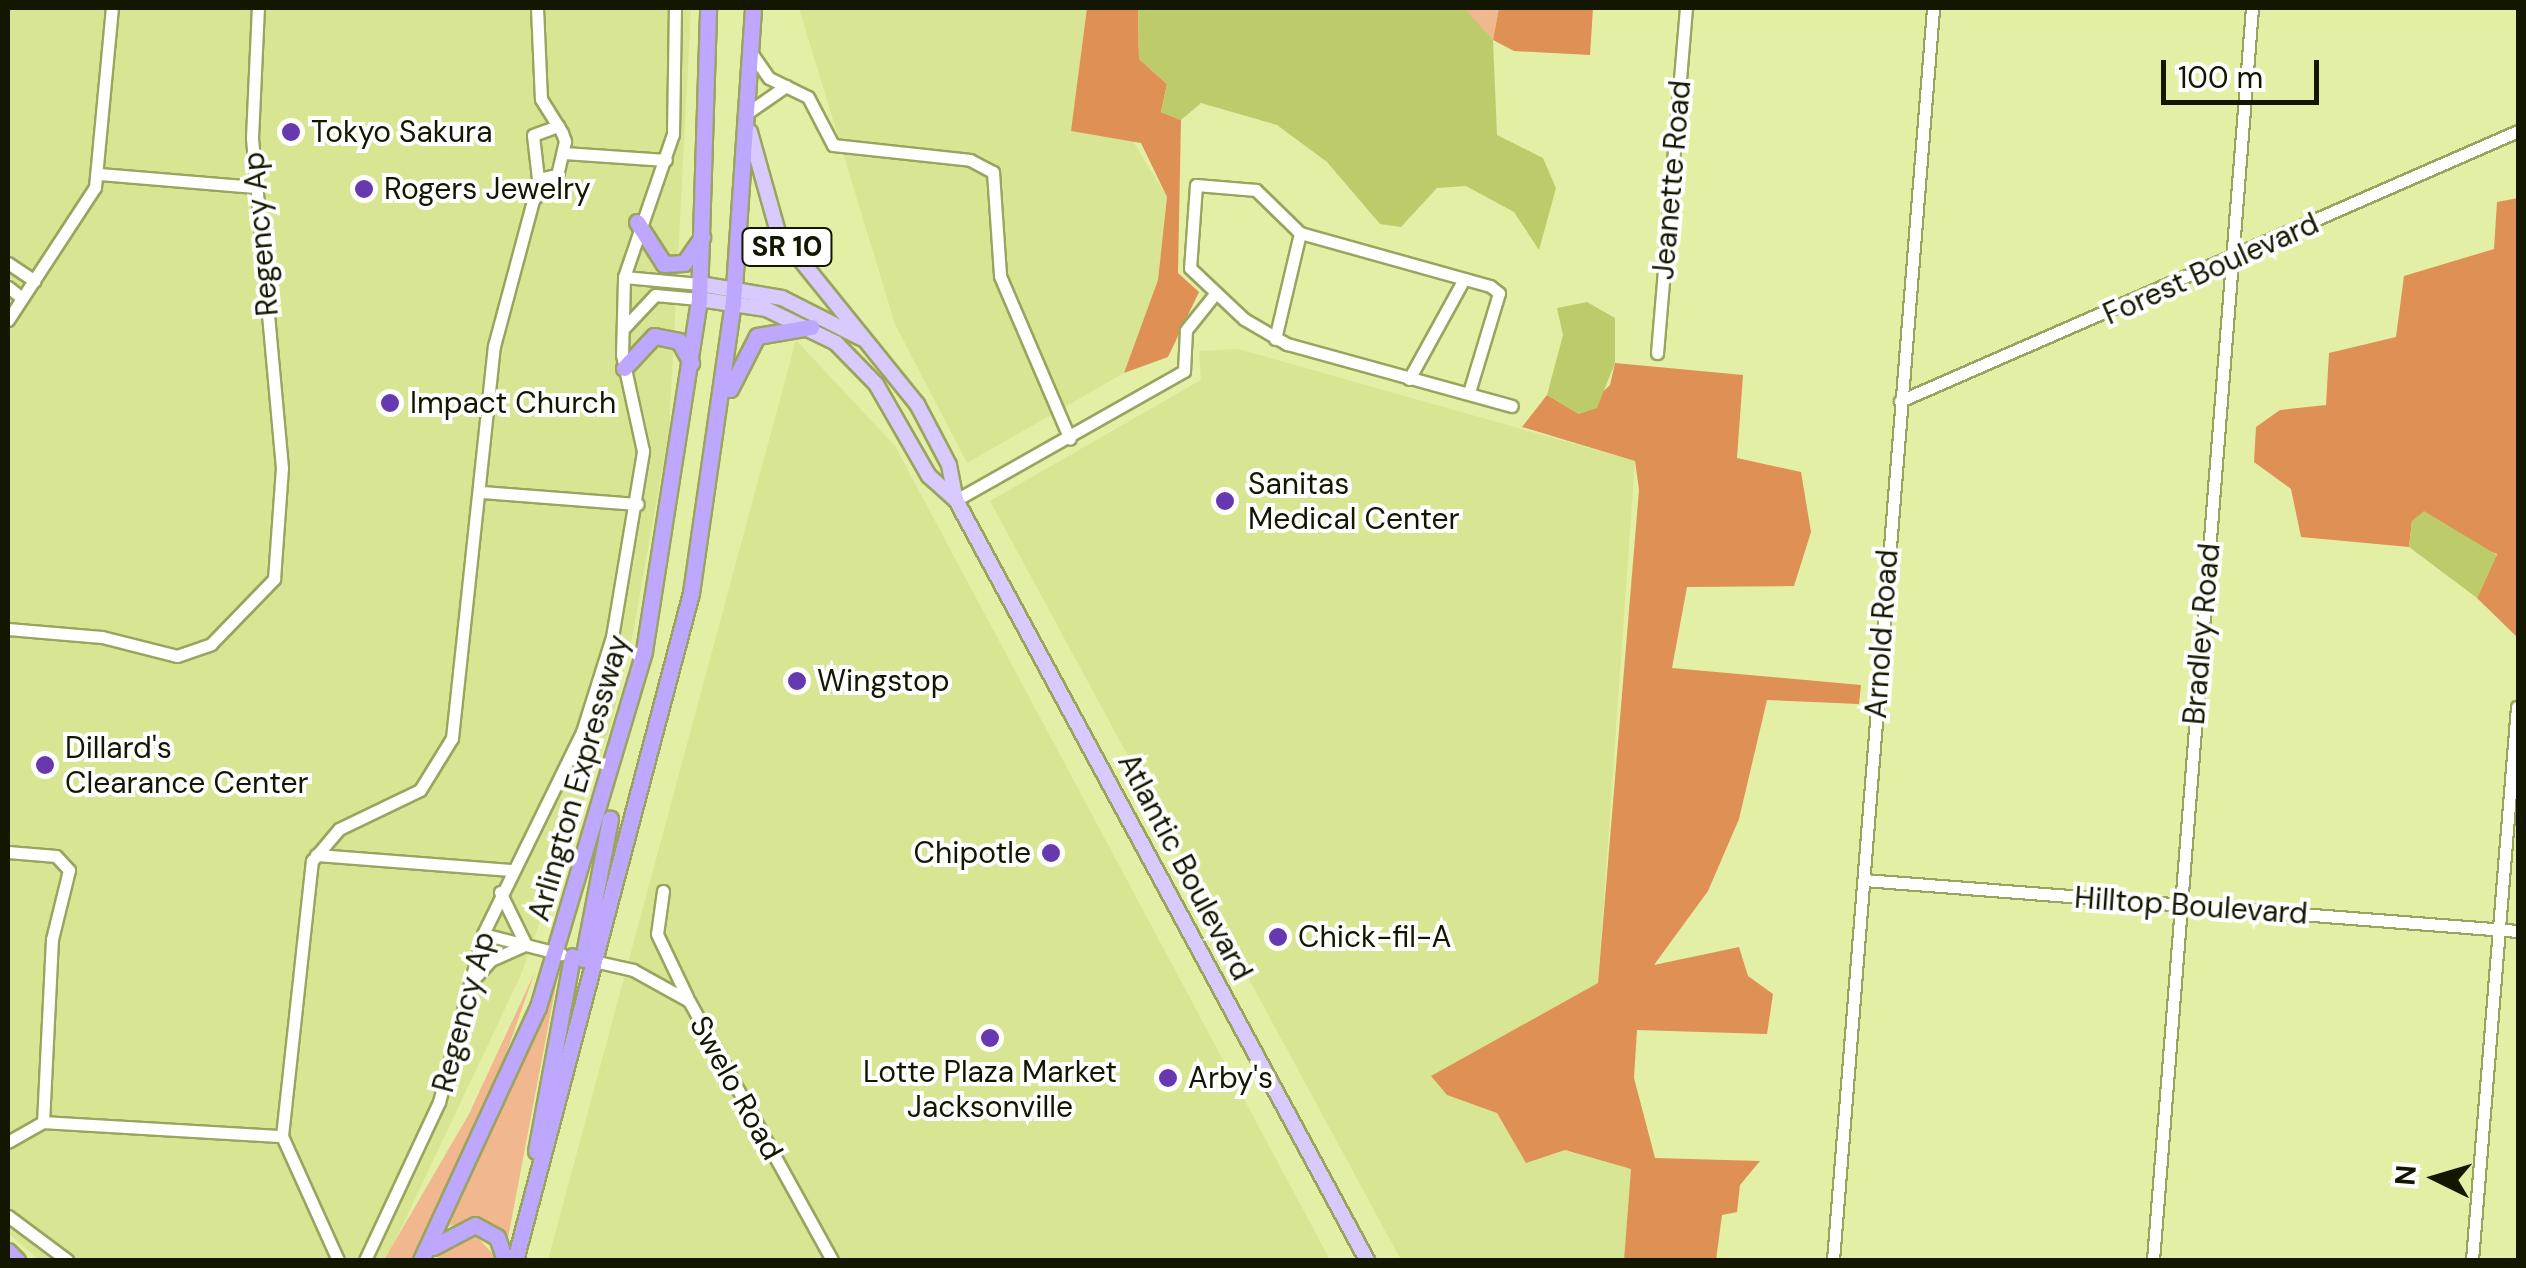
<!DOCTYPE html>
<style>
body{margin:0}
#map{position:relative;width:2526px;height:1268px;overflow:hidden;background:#e3efa5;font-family:"DM Sans",sans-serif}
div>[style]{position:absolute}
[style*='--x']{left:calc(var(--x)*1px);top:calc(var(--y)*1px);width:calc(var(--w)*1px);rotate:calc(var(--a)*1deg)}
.built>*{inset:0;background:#d8e593}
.green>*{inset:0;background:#f1b78f}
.forest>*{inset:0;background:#df9055}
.water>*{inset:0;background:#becb6b}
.roads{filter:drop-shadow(2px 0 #9aa45e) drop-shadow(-2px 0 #9aa45e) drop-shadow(0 2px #9aa45e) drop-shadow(0 -2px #9aa45e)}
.minor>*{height:11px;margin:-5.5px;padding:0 5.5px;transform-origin:5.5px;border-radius:5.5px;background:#fff}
.major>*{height:14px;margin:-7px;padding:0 7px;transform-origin:7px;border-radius:7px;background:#d8cafe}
.highway>*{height:15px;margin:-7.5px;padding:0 7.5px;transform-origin:7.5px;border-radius:7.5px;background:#bea7fe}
.dots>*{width:28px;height:28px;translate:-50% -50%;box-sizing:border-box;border:5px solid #fff;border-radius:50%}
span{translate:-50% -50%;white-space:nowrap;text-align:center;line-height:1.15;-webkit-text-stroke:8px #fff;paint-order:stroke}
.shield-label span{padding:2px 8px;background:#fff;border:2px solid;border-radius:8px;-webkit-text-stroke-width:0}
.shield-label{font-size:28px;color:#141700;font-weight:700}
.poi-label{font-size:30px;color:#141700}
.left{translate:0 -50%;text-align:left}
.right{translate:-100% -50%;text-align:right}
.street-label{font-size:30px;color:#141700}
.frame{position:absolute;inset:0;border:10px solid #141700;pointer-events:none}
.north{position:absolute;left:2386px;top:1128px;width:100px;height:100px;-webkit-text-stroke:8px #fff;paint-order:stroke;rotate:275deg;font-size:28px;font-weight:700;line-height:40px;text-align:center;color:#141700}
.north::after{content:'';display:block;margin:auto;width:35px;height:45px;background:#141700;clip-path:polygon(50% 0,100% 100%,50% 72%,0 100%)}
.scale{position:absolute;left:2161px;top:60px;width:158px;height:45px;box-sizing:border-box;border:5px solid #141700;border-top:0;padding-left:12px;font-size:30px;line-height:35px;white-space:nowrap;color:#141700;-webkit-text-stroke:8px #fff;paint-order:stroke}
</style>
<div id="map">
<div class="built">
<div style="clip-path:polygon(8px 8px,691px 8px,669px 431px,633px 633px,609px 731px,520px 977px,386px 1260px,39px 1260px,8px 1233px)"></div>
<div style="clip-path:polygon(799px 8px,1087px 8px,1082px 58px,1167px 197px,1158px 280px,1124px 373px,967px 463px,895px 324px)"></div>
<div style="clip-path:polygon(796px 340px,895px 446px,1330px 1260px,548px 1260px)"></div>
<div style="clip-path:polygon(1238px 349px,1635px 461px,1598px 983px,1432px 1076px,1447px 1095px,1497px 1113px,1526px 1162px,1564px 1150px,1631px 1169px,1624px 1260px,1401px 1260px,990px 501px,1201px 380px,1199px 351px)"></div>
</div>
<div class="green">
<div style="clip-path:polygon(1464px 8px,1499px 8px,1493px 40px,1462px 11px)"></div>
<div style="clip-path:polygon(559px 969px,507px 1243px,475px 1220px,449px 1226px)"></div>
<div style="clip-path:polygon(535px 972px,476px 1138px,414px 1260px,384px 1260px,469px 1114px)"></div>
<div style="clip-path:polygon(474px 1233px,498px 1260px,437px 1260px,446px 1245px)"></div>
</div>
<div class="forest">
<div style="clip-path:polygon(1087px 8px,1138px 8px,1139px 59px,1167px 84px,1161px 112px,1181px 120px,1178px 273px,1199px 292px,1168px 357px,1124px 373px,1158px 280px,1167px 197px,1141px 143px,1071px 131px)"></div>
<div style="clip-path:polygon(1499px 8px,1593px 8px,1590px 55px,1514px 51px,1493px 40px)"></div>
<div style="clip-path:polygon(2518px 198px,2518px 638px,2477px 598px,2497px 554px,2412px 521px,2409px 547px,2301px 537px,2291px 489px,2254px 462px,2256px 427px,2280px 410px,2326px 405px,2329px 353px,2396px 337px,2404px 276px,2494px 249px,2497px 202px)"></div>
<div style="clip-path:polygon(1615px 363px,1743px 375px,1737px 458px,1801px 472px,1811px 532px,1794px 586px,1687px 587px,1672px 668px,1861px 685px,1859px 704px,1767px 700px,1739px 819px,1708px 891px,1654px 965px,1739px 947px,1748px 976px,1773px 994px,1767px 1034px,1637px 1030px,1634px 1078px,1655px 1158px,1760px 1161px,1740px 1185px,1737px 1212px,1722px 1215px,1716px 1260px,1624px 1260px,1631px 1169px,1565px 1150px,1526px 1163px,1497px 1113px,1447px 1095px,1431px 1076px,1598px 983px,1639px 490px,1635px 461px,1522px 427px,1547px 395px,1579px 414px,1610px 385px)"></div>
</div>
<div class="water">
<div style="clip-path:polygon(1138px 8px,1464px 8px,1493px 40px,1497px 135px,1543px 158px,1556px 188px,1539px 250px,1514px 212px,1466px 186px,1437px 188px,1401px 227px,1380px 224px,1327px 162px,1277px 125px,1201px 103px,1181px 120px,1161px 112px,1167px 84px,1139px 59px)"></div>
<div style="clip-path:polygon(1587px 302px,1615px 318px,1615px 363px,1597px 408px,1579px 414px,1547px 395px,1563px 335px,1557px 308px)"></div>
<div style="clip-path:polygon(2424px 511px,2497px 555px,2477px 598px,2409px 547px,2412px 521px)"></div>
</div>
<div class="roads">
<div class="minor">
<div style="--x:537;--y:8;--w:91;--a:87.5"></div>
<div style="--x:541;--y:99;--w:40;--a:58"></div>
<div style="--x:562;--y:133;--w:9;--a:69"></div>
<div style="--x:565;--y:141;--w:35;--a:103"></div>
<div style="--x:557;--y:175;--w:19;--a:168"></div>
<div style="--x:538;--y:179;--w:44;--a:-96.5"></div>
<div style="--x:533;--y:135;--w:27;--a:-20"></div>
<div style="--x:752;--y:54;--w:29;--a:55"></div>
<div style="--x:769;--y:78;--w:43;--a:26"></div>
<div style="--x:808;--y:97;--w:54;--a:62.5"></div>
<div style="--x:833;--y:145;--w:138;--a:6.2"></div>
<div style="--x:970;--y:160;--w:26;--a:28"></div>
<div style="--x:993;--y:172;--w:104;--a:86.1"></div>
<div style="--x:1000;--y:276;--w:177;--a:66.8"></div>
<div style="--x:750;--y:111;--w:44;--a:-34.8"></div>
<div style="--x:564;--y:153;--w:102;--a:3.9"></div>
<div style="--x:99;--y:174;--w:157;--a:4.8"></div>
<div style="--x:8;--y:263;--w:32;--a:34"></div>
<div style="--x:624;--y:277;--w:76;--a:5.3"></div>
<div style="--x:8;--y:287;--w:18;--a:38"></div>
<div style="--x:8;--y:320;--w:159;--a:-56.8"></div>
<div style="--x:95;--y:187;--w:180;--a:-84.6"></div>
<div style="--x:624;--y:328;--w:45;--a:-46.8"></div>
<div style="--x:655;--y:295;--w:44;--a:5.2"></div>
<div style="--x:1275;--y:339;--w:109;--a:-76.7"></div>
<div style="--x:1657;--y:353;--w:346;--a:-85.2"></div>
<div style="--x:1409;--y:379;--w:114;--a:-61.2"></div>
<div style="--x:1470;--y:389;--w:100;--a:-73.2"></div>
<div style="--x:1499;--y:293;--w:11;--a:-142"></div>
<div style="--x:1490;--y:286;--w:197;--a:-164.4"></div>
<div style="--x:1300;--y:233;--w:62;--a:-135.7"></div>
<div style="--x:1256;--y:190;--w:60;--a:-175.2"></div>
<div style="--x:1196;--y:185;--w:83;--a:94.1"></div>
<div style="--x:1190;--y:268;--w:74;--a:43.4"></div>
<div style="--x:1244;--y:319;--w:50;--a:30.2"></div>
<div style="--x:1287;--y:344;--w:233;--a:15.4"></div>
<div style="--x:1900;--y:401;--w:674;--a:-23.6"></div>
<div style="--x:481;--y:492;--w:157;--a:4.4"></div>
<div style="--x:956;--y:500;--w:262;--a:-29.5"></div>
<div style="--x:1184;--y:371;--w:41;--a:-87.2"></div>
<div style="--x:1186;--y:330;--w:45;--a:-51.3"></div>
<div style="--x:8;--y:629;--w:94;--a:4.9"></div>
<div style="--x:102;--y:637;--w:77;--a:14.2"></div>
<div style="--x:177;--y:656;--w:36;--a:-19"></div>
<div style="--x:211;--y:644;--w:91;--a:-45.9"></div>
<div style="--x:274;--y:579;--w:111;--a:-85.9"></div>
<div style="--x:282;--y:468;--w:331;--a:-95.2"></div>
<div style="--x:252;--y:138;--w:130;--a:-87.4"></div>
<div style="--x:8;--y:852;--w:48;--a:4.8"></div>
<div style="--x:56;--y:856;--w:19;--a:47"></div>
<div style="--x:69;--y:870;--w:71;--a:103.8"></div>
<div style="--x:52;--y:939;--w:183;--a:92.8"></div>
<div style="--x:43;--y:1122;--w:40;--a:150.3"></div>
<div style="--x:316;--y:855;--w:196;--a:4.4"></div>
<div style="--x:1864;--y:880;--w:656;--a:4.46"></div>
<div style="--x:663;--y:891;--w:43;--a:97.9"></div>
<div style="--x:657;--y:934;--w:70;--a:64.5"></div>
<div style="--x:500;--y:892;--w:59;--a:63.9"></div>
<div style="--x:483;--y:934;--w:81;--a:14.4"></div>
<div style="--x:589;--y:960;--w:45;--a:12.8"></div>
<div style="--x:633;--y:970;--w:64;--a:29"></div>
<div style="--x:689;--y:1001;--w:296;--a:61.1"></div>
<div style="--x:471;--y:982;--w:30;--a:-48"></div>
<div style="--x:491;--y:960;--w:37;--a:-24"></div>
<div style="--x:43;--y:1122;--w:239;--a:3.4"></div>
<div style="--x:282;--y:1136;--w:277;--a:-83.8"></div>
<div style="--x:312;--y:861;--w:42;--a:-49.8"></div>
<div style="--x:339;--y:829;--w:90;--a:-25.7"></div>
<div style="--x:420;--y:790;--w:61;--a:-58.4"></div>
<div style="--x:452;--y:738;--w:394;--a:-83.9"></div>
<div style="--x:494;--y:346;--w:151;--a:-75"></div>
<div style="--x:533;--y:200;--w:28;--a:-48"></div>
<div style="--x:282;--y:1136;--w:136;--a:65.7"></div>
<div style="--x:8;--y:1216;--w:74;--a:36.7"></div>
<div style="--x:365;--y:1260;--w:174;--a:-64.9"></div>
<div style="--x:439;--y:1102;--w:174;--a:-75.3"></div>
<div style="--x:483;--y:934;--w:225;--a:-63.9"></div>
<div style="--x:582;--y:732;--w:100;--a:-72.5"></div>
<div style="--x:612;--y:637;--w:189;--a:-80.5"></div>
<div style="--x:643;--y:451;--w:98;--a:-102.3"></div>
<div style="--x:622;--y:355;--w:78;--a:-88.5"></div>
<div style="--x:624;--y:277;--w:151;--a:-71.1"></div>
<div style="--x:673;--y:134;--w:126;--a:-89.1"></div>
<div style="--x:1833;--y:1260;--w:1256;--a:-85.43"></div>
<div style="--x:2153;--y:1260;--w:1256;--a:-85.48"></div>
<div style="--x:2472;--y:1260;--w:555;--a:-85.35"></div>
</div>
<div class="major">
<div style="--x:750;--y:132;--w:104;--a:74.4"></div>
<div style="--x:778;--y:232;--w:221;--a:51.1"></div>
<div style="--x:917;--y:404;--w:69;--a:62.3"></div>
<div style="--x:949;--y:465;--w:36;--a:79"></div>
<div style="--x:956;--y:500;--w:864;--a:61.6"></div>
<div style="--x:700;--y:284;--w:83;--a:9.7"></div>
<div style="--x:782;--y:298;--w:89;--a:26.9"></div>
<div style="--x:699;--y:299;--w:68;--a:8.5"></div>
<div style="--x:766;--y:309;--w:78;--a:25.9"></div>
<div style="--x:836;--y:343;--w:57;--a:45.7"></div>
<div style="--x:876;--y:384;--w:106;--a:60.1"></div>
<div style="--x:929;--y:476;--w:36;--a:42"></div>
</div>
<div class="highway">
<div style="--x:637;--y:222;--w:50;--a:57.3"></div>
<div style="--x:664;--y:264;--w:20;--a:-3"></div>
<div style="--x:684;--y:263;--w:32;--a:-55"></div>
<div style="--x:624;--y:368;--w:44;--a:-46.8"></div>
<div style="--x:654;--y:336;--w:25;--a:11"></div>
<div style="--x:679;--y:341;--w:25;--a:61"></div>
<div style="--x:730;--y:389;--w:59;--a:-63"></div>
<div style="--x:757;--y:336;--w:55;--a:-9.5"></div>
<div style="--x:583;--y:959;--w:143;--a:-79.1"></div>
<div style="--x:536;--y:1151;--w:198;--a:-79.5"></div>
<div style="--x:433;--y:1247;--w:47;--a:-27.6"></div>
<div style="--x:475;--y:1225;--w:25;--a:29"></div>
<div style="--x:497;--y:1237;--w:24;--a:71"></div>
<div style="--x:8;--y:1251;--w:13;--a:45"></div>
<div style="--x:421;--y:1260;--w:279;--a:-65.2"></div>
<div style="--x:538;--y:1007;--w:371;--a:-73.4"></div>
<div style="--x:644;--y:651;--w:356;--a:-81.1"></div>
<div style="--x:699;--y:299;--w:291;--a:-88.2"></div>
<div style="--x:515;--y:1260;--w:690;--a:-75.22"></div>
<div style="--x:691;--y:593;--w:294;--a:-81.8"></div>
<div style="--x:733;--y:302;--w:295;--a:-86.1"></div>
</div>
</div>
<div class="dots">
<div style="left:291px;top:132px;background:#6639b1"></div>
<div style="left:364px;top:189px;background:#6639b1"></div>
<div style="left:390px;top:403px;background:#6639b1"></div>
<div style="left:1225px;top:501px;background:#6639b1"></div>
<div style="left:797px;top:681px;background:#6639b1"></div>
<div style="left:45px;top:765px;background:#6639b1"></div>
<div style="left:1051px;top:853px;background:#6639b1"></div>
<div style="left:1278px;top:937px;background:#6639b1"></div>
<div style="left:990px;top:1038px;background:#6639b1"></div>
<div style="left:1168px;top:1078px;background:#6639b1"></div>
</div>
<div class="shield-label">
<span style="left:787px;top:247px">SR 10</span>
</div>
<div class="poi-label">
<span class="left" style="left:311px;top:132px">Tokyo Sakura</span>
<span class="left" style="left:384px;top:189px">Rogers Jewelry</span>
<span class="left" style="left:410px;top:403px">Impact Church</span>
<span class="left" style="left:1248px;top:501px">Sanitas<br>Medical Center</span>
<span class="left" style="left:817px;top:681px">Wingstop</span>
<span class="left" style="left:65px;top:765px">Dillard's<br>Clearance Center</span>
<span class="right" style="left:1031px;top:853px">Chipotle</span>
<span class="left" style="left:1298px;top:937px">Chick-fil-A</span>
<span style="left:990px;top:1089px">Lotte Plaza Market<br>Jacksonville</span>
<span class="left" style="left:1188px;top:1078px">Arby's</span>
</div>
<div class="street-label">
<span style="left:1672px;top:180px;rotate:-85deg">Jeanette Road</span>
<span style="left:261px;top:234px;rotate:-95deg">Regency Ap</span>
<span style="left:2211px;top:269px;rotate:-24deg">Forest Boulevard</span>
<span style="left:1882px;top:634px;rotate:-86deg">Arnold Road</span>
<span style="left:2202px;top:634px;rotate:-85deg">Bradley Road</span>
<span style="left:579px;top:778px;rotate:-74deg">Arlington Expressway</span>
<span style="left:1185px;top:867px;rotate:62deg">Atlantic Boulevard</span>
<span style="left:2191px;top:906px;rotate:4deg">Hilltop Boulevard</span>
<span style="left:464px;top:1012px;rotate:-75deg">Regency Ap</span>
<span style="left:736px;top:1088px;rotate:61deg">Swelo Road</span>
</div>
<div class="frame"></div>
<div class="north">N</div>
<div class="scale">100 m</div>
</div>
